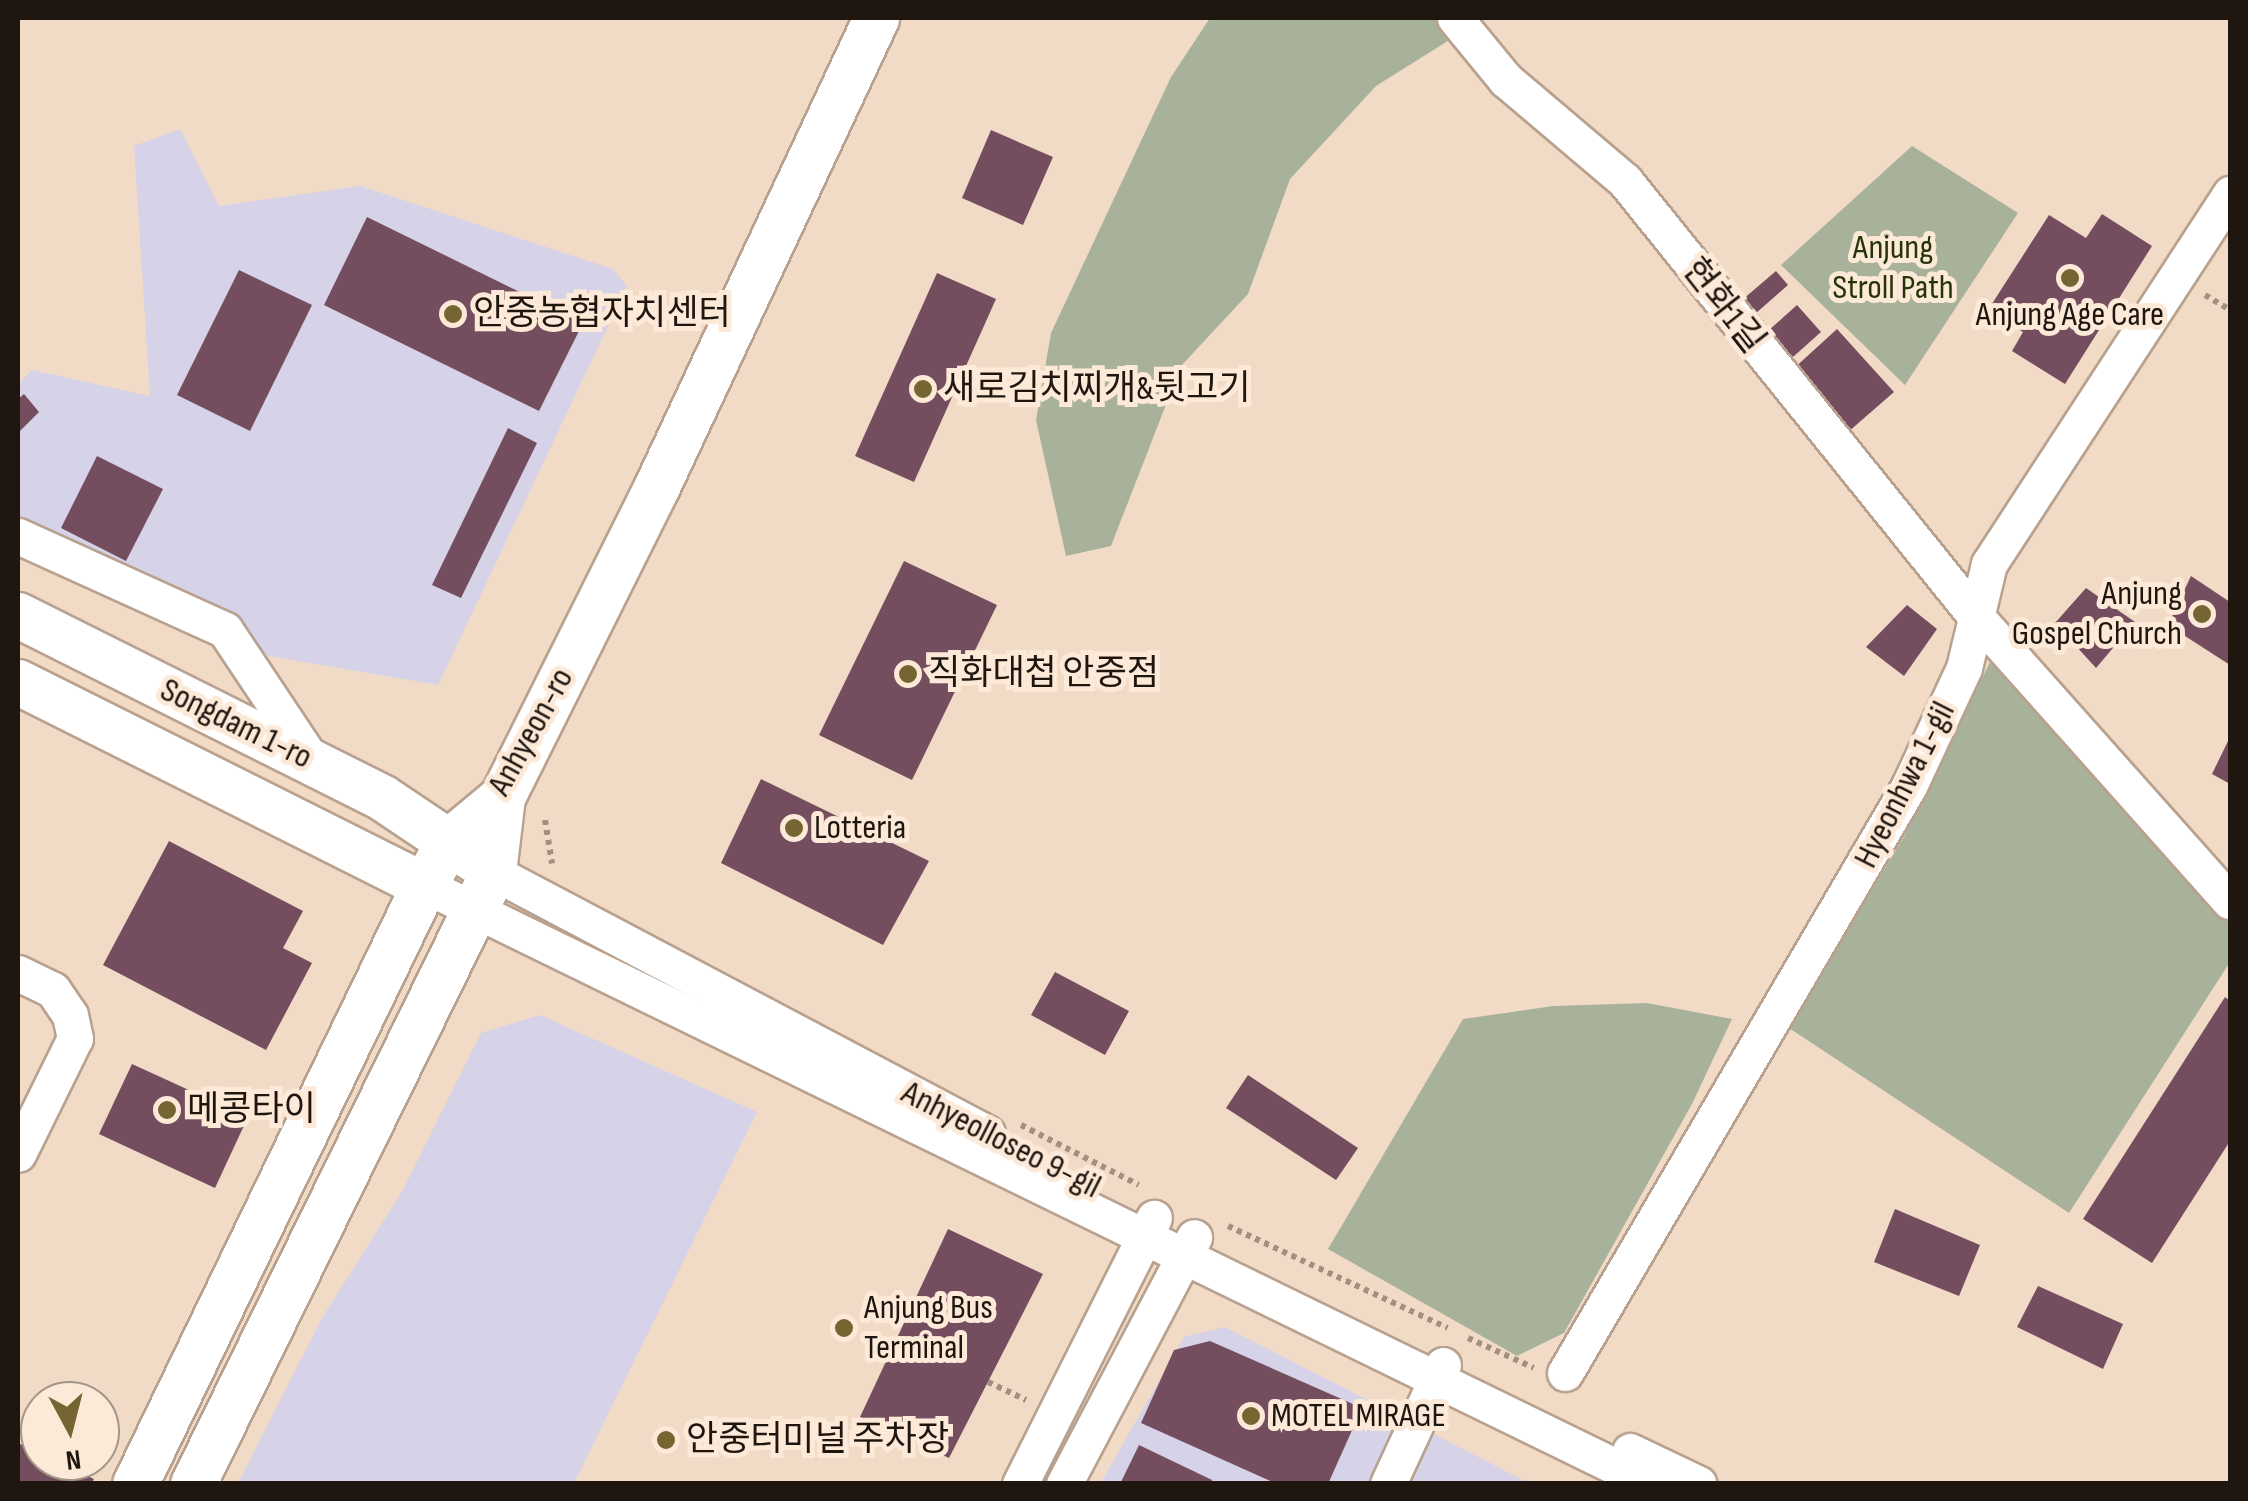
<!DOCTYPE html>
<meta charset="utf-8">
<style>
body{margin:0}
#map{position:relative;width:2248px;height:1501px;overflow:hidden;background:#f2dbc6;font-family:"Sofia Sans Condensed","Noto Sans KR",sans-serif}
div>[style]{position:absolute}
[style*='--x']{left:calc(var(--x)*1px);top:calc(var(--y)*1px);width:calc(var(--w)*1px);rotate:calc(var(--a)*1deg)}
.commercial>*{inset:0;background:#d6d2e8}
.green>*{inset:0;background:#a8b29b}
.building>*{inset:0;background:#744e5f}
.path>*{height:6px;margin-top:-3px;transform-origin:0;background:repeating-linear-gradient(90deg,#a29181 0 5px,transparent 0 10px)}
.roads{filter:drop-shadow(2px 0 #b8a18e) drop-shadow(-2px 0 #b8a18e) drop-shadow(0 2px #b8a18e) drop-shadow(0 -2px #b8a18e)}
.minor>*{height:35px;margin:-17.5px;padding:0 17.5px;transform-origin:17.5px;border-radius:17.5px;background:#fff}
.major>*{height:45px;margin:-22.5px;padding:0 22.5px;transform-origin:22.5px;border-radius:22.5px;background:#fff}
.dots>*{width:28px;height:28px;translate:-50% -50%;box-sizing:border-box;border:5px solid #fce9d8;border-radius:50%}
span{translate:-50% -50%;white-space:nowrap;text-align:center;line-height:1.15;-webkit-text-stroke:10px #fce9d8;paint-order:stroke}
.park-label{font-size:35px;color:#263508}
.street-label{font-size:35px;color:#1e160f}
.poi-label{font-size:35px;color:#1e160f}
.left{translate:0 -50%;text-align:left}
.right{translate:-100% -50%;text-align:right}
.frame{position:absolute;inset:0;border:20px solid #1e160f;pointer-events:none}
.north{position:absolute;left:20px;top:1381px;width:100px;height:100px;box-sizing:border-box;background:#fce9d8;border:2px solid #a39588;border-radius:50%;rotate:173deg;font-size:28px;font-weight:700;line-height:40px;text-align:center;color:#1e160f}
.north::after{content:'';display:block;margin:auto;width:35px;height:45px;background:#756533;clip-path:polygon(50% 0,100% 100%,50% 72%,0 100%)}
</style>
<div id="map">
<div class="commercial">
<div style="clip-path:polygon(180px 129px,219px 206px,360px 186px,613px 269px,627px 286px,438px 685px,268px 656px,18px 552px,18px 384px,32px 370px,150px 396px,134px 146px)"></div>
<div style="clip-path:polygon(540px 1015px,757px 1112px,574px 1483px,238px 1483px,322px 1318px,403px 1190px,481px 1033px)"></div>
<div style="clip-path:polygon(1225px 1327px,1529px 1483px,1100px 1484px,1184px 1337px)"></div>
</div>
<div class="green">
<div style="clip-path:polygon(1210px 18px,1436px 18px,1451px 39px,1376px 86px,1290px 179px,1248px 294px,1181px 366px,1111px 546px,1066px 556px,1036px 420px,1051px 333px,1171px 77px)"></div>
<div style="clip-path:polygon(1912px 146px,2018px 213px,1905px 385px,1781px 265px)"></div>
<div style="clip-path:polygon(1992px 658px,2230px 916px,2230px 962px,2069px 1213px,1789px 1028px,1905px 835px)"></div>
<div style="clip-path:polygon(1647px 1003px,1732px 1019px,1692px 1104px,1564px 1333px,1517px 1356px,1328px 1249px,1463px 1019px,1553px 1006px)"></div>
</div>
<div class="building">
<div style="clip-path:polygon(991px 130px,1053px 157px,1023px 225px,962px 198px)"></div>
<div style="clip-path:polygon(2102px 214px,2152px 246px,2065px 384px,2012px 351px,2023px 332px,1988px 310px,2049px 215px,2086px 238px)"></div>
<div style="clip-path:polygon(367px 217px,583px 323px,539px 411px,324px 305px)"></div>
<div style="clip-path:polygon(239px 270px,312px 305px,250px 431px,177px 395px)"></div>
<div style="clip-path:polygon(1776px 271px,1788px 285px,1747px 321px,1735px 306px)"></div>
<div style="clip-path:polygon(937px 273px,996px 299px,914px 482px,855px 456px)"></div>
<div style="clip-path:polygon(1797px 305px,1821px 332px,1784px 365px,1760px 338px)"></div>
<div style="clip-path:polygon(1837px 329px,1894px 392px,1847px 433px,1791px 371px)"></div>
<div style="clip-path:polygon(24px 394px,39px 412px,18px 433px,18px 399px)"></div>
<div style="clip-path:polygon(508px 428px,537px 443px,461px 598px,432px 585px)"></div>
<div style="clip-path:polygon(97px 456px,163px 489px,126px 561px,61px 528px)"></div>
<div style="clip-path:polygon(904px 561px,997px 605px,912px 780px,819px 735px)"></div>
<div style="clip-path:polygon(2191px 576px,2230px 602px,2230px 665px,2168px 625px)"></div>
<div style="clip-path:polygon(2086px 588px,2135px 622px,2096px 668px,2055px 623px)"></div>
<div style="clip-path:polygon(1907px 605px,1937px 629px,1904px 676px,1866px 647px)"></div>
<div style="clip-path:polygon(2230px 737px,2230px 784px,2212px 774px)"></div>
<div style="clip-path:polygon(761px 779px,929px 861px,883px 945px,721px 863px)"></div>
<div style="clip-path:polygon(169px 841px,303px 911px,283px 948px,312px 963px,266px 1050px,103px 965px)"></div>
<div style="clip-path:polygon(1055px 972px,1129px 1011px,1105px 1055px,1031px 1015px)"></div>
<div style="clip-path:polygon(2225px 997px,2230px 1001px,2230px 1141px,2152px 1263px,2083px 1219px)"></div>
<div style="clip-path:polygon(132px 1064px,248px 1117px,215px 1188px,99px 1134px)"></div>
<div style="clip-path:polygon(1248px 1075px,1358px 1148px,1336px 1180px,1226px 1108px)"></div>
<div style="clip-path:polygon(1895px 1209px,1980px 1245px,1959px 1296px,1874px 1262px)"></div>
<div style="clip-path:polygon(948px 1229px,1043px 1274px,949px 1458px,860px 1417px)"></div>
<div style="clip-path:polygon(2038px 1286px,2123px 1324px,2103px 1369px,2017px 1327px)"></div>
<div style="clip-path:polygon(1210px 1341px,1362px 1408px,1328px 1484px,1277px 1484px,1141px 1423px,1174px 1350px)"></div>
<div style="clip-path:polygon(18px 1443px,40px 1453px,40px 1461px,56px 1461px,94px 1479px,91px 1484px,18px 1484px)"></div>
<div style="clip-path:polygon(1139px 1445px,1212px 1480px,1210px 1484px,1120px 1484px)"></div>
</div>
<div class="path">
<div style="--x:2205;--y:295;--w:29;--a:31"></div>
<div style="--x:545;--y:820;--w:44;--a:80.8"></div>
<div style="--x:1021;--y:1125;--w:132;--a:27"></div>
<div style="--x:1228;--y:1226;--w:242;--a:24.9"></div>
<div style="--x:1468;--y:1338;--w:72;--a:24.4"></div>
<div style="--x:988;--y:1382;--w:42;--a:25.3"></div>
</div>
<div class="roads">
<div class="minor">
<div style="--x:1455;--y:18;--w:80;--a:50.6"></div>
<div style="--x:1506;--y:80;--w:156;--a:40.3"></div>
<div style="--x:1625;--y:181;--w:555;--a:51.15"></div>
<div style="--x:1973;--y:613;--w:386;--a:48.3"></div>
<div style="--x:18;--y:536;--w:227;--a:24.4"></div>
<div style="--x:225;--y:630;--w:159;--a:56.3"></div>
<div style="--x:493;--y:872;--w:559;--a:27.85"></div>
<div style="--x:424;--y:885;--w:1365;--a:26.02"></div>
<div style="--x:18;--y:973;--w:39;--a:26"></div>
<div style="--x:53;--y:990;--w:30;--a:56"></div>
<div style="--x:70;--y:1015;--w:24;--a:78"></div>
<div style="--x:75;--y:1038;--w:129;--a:116.2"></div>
<div style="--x:1565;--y:1373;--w:680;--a:-59.63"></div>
<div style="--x:1909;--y:786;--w:130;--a:-65"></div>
<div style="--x:1964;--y:668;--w:107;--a:-76.5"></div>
<div style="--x:1989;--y:564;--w:442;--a:-56.9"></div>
<div style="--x:1630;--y:1451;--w:76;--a:25.6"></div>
<div style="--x:1020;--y:1484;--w:298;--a:-63.3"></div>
<div style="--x:1064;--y:1484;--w:279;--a:-62.2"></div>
<div style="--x:1388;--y:1484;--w:131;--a:-65.2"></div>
</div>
<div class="major">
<div style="--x:18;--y:615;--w:408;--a:26.6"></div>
<div style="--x:383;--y:798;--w:110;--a:33.8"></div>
<div style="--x:18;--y:682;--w:454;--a:26.6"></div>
<div style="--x:135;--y:1484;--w:665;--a:-64.24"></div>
<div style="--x:424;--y:885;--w:49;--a:-60.8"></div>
<div style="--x:448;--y:842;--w:70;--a:-39.8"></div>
<div style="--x:502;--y:797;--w:347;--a:-63.5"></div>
<div style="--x:657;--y:486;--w:517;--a:-64.92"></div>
<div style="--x:193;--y:1484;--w:682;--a:-63.89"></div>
<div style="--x:493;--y:872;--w:76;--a:-83.2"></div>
</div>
</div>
<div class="dots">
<div style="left:2070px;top:278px;background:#756533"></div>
<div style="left:453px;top:314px;background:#756533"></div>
<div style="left:923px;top:389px;background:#756533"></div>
<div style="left:2202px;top:614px;background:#756533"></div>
<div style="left:908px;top:674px;background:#756533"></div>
<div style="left:794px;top:828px;background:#756533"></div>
<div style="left:167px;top:1110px;background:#756533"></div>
<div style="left:844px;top:1328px;background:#756533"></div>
<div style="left:1251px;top:1416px;background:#756533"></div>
<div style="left:666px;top:1440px;background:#756533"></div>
</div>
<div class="park-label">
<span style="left:1893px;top:268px">Anjung<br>Stroll Path</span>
</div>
<div class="street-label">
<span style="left:1723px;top:306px;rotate:52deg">현화1길</span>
<span style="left:236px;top:724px;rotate:26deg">Songdam 1-ro</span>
<span style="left:531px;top:732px;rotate:-61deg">Anhyeon-ro</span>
<span style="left:1905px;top:785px;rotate:-63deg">Hyeonhwa 1-gil</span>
<span style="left:1001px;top:1140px;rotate:27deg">Anhyeolloseo 9-gil</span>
</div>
<div class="poi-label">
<span class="left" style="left:473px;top:314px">안중농협자치센터</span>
<span style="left:2070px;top:315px">Anjung Age Care</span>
<span class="left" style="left:943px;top:389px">새로김치찌개&amp;뒷고기</span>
<span class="right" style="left:2182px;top:614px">Anjung<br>Gospel Church</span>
<span class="left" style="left:928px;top:674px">직화대첩 안중점</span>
<span class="left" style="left:814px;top:828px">Lotteria</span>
<span class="left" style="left:187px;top:1110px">메콩타이</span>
<span class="left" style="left:864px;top:1328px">Anjung Bus<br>Terminal</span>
<span class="left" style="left:1271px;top:1416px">MOTEL MIRAGE</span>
<span class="left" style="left:686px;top:1440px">안중터미널 주차장</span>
</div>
<div class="frame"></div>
<div class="north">N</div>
</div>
